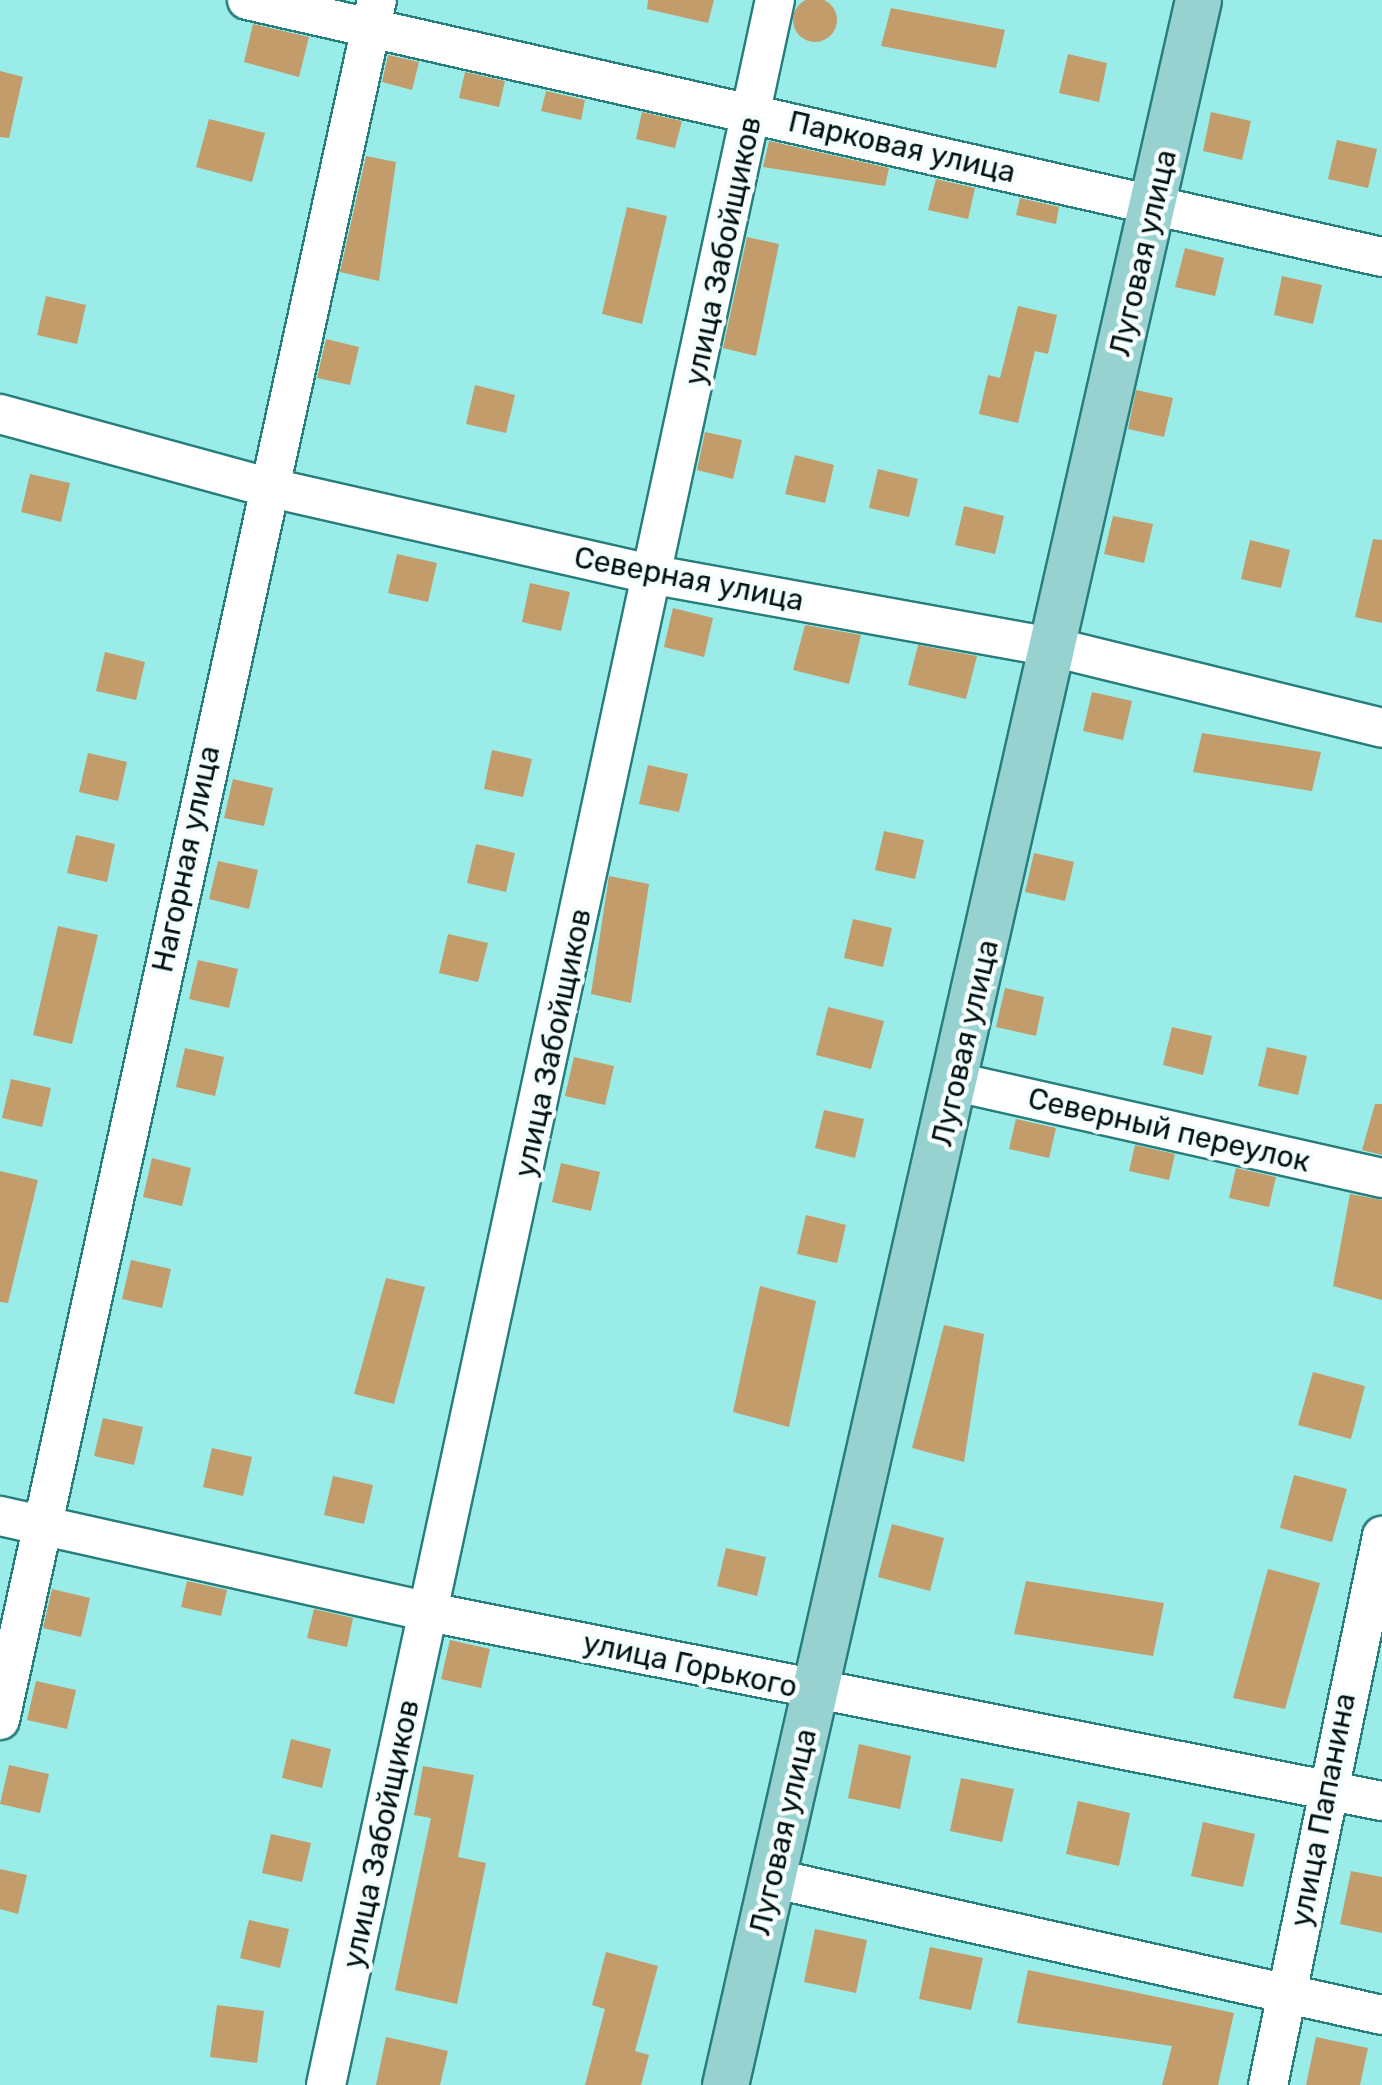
<!DOCTYPE html>
<meta charset="utf-8">
<style>
body{margin:0}
#map{position:relative;width:1382px;height:2085px;overflow:hidden;background:#9aece9;font-family:Rubik,sans-serif}
div>[style]{position:absolute}
[style*='--x']{left:calc(var(--x)*1px);top:calc(var(--y)*1px);width:calc(var(--w)*1px);rotate:calc(var(--a)*1deg)}
.building>*{inset:0;background:#c29c6a}
.round{border-radius:50%}
.roads{filter:drop-shadow(2px 0 #277e7c) drop-shadow(-2px 0 #277e7c) drop-shadow(0 2px #277e7c) drop-shadow(0 -2px #277e7c)}
.minor>*{height:38px;margin:-19px;padding:0 19px;transform-origin:19px;border-radius:19px;background:#fff}
.major>*{height:45px;margin:-22.5px;padding:0 22.5px;transform-origin:22.5px;border-radius:22.5px;background:#97d1d0}
span{translate:-50% -50%;white-space:nowrap;text-align:center;line-height:1.15;-webkit-text-stroke:9px #f6fefd;paint-order:stroke}
.street-label{font-size:30px;color:#011}
</style>
<div id="map">
<div class="building">
<div class="round" style="left:793px;top:-2px;width:44px;height:44px"></div>
<div style="clip-path:polygon(648px 0,714px 0,708px 23px,647px 9px)"></div>
<div style="clip-path:polygon(891px 8px,1005px 30px,996px 68px,881px 46px)"></div>
<div style="clip-path:polygon(253px 24px,309px 37px,299px 77px,244px 62px)"></div>
<div style="clip-path:polygon(1068px 54px,1107px 63px,1099px 102px,1059px 93px)"></div>
<div style="clip-path:polygon(388px 55px,419px 62px,412px 90px,382px 82px)"></div>
<div style="clip-path:polygon(0 71px,23px 77px,9px 138px,0 137px)"></div>
<div style="clip-path:polygon(465px 72px,505px 81px,499px 107px,459px 98px)"></div>
<div style="clip-path:polygon(546px 91px,585px 100px,581px 120px,541px 111px)"></div>
<div style="clip-path:polygon(642px 112px,682px 121px,675px 148px,636px 139px)"></div>
<div style="clip-path:polygon(1211px 112px,1251px 121px,1242px 160px,1203px 151px)"></div>
<div style="clip-path:polygon(209px 119px,265px 133px,252px 182px,196px 167px)"></div>
<div style="clip-path:polygon(1337px 140px,1377px 149px,1368px 188px,1328px 179px)"></div>
<div style="clip-path:polygon(769px 141px,889px 168px,885px 186px,763px 167px)"></div>
<div style="clip-path:polygon(366px 156px,396px 162px,379px 281px,340px 272px)"></div>
<div style="clip-path:polygon(936px 179px,975px 188px,968px 219px,928px 210px)"></div>
<div style="clip-path:polygon(1020px 198px,1059px 207px,1056px 224px,1016px 215px)"></div>
<div style="clip-path:polygon(627px 207px,667px 216px,642px 324px,602px 314px)"></div>
<div style="clip-path:polygon(747px 237px,779px 244px,756px 356px,723px 348px)"></div>
<div style="clip-path:polygon(1185px 248px,1224px 258px,1215px 296px,1175px 287px)"></div>
<div style="clip-path:polygon(1282px 276px,1322px 285px,1313px 324px,1274px 315px)"></div>
<div style="clip-path:polygon(46px 296px,86px 305px,77px 344px,37px 335px)"></div>
<div style="clip-path:polygon(1018px 306px,1057px 315px,1048px 354px,1035px 351px,1018px 423px,979px 414px,988px 375px,1000px 378px)"></div>
<div style="clip-path:polygon(326px 339px,359px 347px,350px 385px,317px 378px)"></div>
<div style="clip-path:polygon(475px 385px,515px 395px,506px 433px,466px 424px)"></div>
<div style="clip-path:polygon(1136px 390px,1173px 398px,1164px 437px,1128px 429px)"></div>
<div style="clip-path:polygon(705px 432px,742px 440px,733px 479px,697px 470px)"></div>
<div style="clip-path:polygon(795px 455px,834px 465px,825px 503px,785px 494px)"></div>
<div style="clip-path:polygon(878px 469px,918px 479px,909px 517px,869px 508px)"></div>
<div style="clip-path:polygon(30px 474px,70px 483px,61px 522px,21px 512px)"></div>
<div style="clip-path:polygon(964px 506px,1004px 516px,995px 554px,955px 545px)"></div>
<div style="clip-path:polygon(1113px 516px,1153px 524px,1144px 563px,1104px 554px)"></div>
<div style="clip-path:polygon(1373px 539px,1382px 540px,1382px 623px,1355px 617px)"></div>
<div style="clip-path:polygon(1250px 540px,1290px 550px,1281px 588px,1241px 579px)"></div>
<div style="clip-path:polygon(397px 554px,437px 563px,428px 602px,388px 593px)"></div>
<div style="clip-path:polygon(530px 583px,570px 592px,561px 631px,522px 622px)"></div>
<div style="clip-path:polygon(673px 608px,713px 618px,704px 657px,664px 647px)"></div>
<div style="clip-path:polygon(805px 625px,861px 635px,849px 684px,793px 670px)"></div>
<div style="clip-path:polygon(918px 645px,977px 656px,966px 699px,908px 685px)"></div>
<div style="clip-path:polygon(105px 652px,145px 662px,136px 700px,96px 691px)"></div>
<div style="clip-path:polygon(1092px 692px,1132px 701px,1123px 740px,1083px 731px)"></div>
<div style="clip-path:polygon(1202px 733px,1321px 752px,1312px 791px,1193px 772px)"></div>
<div style="clip-path:polygon(492px 750px,532px 759px,523px 797px,484px 789px)"></div>
<div style="clip-path:polygon(88px 753px,127px 762px,118px 801px,79px 792px)"></div>
<div style="clip-path:polygon(648px 765px,688px 774px,679px 812px,639px 804px)"></div>
<div style="clip-path:polygon(233px 779px,273px 788px,264px 826px,224px 818px)"></div>
<div style="clip-path:polygon(884px 831px,924px 840px,915px 879px,875px 870px)"></div>
<div style="clip-path:polygon(76px 835px,115px 844px,107px 882px,67px 873px)"></div>
<div style="clip-path:polygon(476px 844px,515px 853px,506px 892px,467px 883px)"></div>
<div style="clip-path:polygon(1034px 853px,1074px 862px,1065px 901px,1025px 892px)"></div>
<div style="clip-path:polygon(218px 861px,258px 870px,249px 909px,209px 899px)"></div>
<div style="clip-path:polygon(609px 876px,649px 884px,631px 1003px,591px 994px)"></div>
<div style="clip-path:polygon(853px 919px,892px 928px,883px 967px,844px 958px)"></div>
<div style="clip-path:polygon(58px 926px,98px 935px,72px 1044px,33px 1035px)"></div>
<div style="clip-path:polygon(448px 934px,488px 943px,478px 982px,439px 973px)"></div>
<div style="clip-path:polygon(198px 960px,238px 969px,229px 1008px,189px 999px)"></div>
<div style="clip-path:polygon(1005px 988px,1044px 997px,1036px 1036px,996px 1027px)"></div>
<div style="clip-path:polygon(828px 1007px,884px 1021px,871px 1069px,816px 1055px)"></div>
<div style="clip-path:polygon(1172px 1027px,1212px 1036px,1203px 1075px,1163px 1065px)"></div>
<div style="clip-path:polygon(1267px 1047px,1307px 1056px,1298px 1095px,1258px 1086px)"></div>
<div style="clip-path:polygon(185px 1048px,224px 1057px,215px 1096px,176px 1087px)"></div>
<div style="clip-path:polygon(574px 1057px,614px 1066px,605px 1105px,565px 1096px)"></div>
<div style="clip-path:polygon(11px 1079px,51px 1088px,42px 1127px,2px 1118px)"></div>
<div style="clip-path:polygon(1375px 1104px,1382px 1104px,1382px 1155px,1362px 1150px)"></div>
<div style="clip-path:polygon(824px 1110px,864px 1119px,855px 1158px,815px 1148px)"></div>
<div style="clip-path:polygon(1016px 1119px,1056px 1128px,1049px 1158px,1009px 1149px)"></div>
<div style="clip-path:polygon(1135px 1145px,1175px 1154px,1169px 1180px,1129px 1171px)"></div>
<div style="clip-path:polygon(152px 1158px,191px 1168px,182px 1206px,143px 1197px)"></div>
<div style="clip-path:polygon(561px 1163px,600px 1172px,591px 1211px,552px 1202px)"></div>
<div style="clip-path:polygon(1236px 1168px,1276px 1177px,1269px 1207px,1229px 1198px)"></div>
<div style="clip-path:polygon(0 1171px,38px 1180px,8px 1303px,0 1302px)"></div>
<div style="clip-path:polygon(1350px 1194px,1382px 1200px,1382px 1300px,1333px 1286px)"></div>
<div style="clip-path:polygon(806px 1215px,846px 1225px,837px 1263px,797px 1254px)"></div>
<div style="clip-path:polygon(131px 1260px,171px 1269px,162px 1308px,122px 1299px)"></div>
<div style="clip-path:polygon(386px 1278px,425px 1287px,394px 1404px,354px 1394px)"></div>
<div style="clip-path:polygon(760px 1286px,816px 1301px,789px 1427px,733px 1412px)"></div>
<div style="clip-path:polygon(944px 1325px,984px 1334px,964px 1462px,912px 1448px)"></div>
<div style="clip-path:polygon(1313px 1372px,1365px 1386px,1351px 1439px,1298px 1425px)"></div>
<div style="clip-path:polygon(103px 1418px,143px 1427px,134px 1465px,94px 1456px)"></div>
<div style="clip-path:polygon(212px 1448px,252px 1457px,243px 1496px,203px 1487px)"></div>
<div style="clip-path:polygon(1294px 1475px,1347px 1489px,1332px 1542px,1280px 1528px)"></div>
<div style="clip-path:polygon(333px 1476px,373px 1485px,364px 1524px,324px 1515px)"></div>
<div style="clip-path:polygon(892px 1524px,944px 1538px,930px 1591px,878px 1577px)"></div>
<div style="clip-path:polygon(726px 1548px,766px 1557px,757px 1596px,717px 1586px)"></div>
<div style="clip-path:polygon(1268px 1569px,1320px 1583px,1285px 1709px,1233px 1698px)"></div>
<div style="clip-path:polygon(187px 1581px,227px 1590px,221px 1616px,181px 1607px)"></div>
<div style="clip-path:polygon(1026px 1581px,1164px 1603px,1153px 1656px,1014px 1634px)"></div>
<div style="clip-path:polygon(52px 1589px,90px 1598px,81px 1637px,43px 1628px)"></div>
<div style="clip-path:polygon(314px 1609px,353px 1618px,347px 1647px,307px 1638px)"></div>
<div style="clip-path:polygon(450px 1640px,490px 1649px,481px 1688px,441px 1679px)"></div>
<div style="clip-path:polygon(36px 1681px,76px 1690px,67px 1729px,27px 1720px)"></div>
<div style="clip-path:polygon(291px 1739px,331px 1749px,322px 1788px,282px 1778px)"></div>
<div style="clip-path:polygon(859px 1744px,911px 1756px,900px 1809px,848px 1798px)"></div>
<div style="clip-path:polygon(9px 1765px,49px 1774px,40px 1813px,0 1804px)"></div>
<div style="clip-path:polygon(423px 1766px,474px 1775px,458px 1857px,486px 1863px,457px 2004px,395px 1990px,431px 1818px,414px 1815px)"></div>
<div style="clip-path:polygon(961px 1778px,1014px 1789px,1002px 1842px,950px 1831px)"></div>
<div style="clip-path:polygon(1078px 1801px,1130px 1813px,1119px 1866px,1066px 1854px)"></div>
<div style="clip-path:polygon(1203px 1822px,1255px 1834px,1243px 1887px,1191px 1876px)"></div>
<div style="clip-path:polygon(271px 1834px,311px 1843px,302px 1882px,262px 1873px)"></div>
<div style="clip-path:polygon(0 1869px,27px 1875px,18px 1914px,0 1909px)"></div>
<div style="clip-path:polygon(1351px 1871px,1382px 1877px,1382px 1933px,1340px 1924px)"></div>
<div style="clip-path:polygon(249px 1920px,289px 1929px,280px 1968px,240px 1958px)"></div>
<div style="clip-path:polygon(815px 1929px,867px 1940px,856px 1993px,804px 1982px)"></div>
<div style="clip-path:polygon(930px 1947px,983px 1958px,971px 2010px,919px 1999px)"></div>
<div style="clip-path:polygon(606px 1952px,658px 1966px,635px 2051px,649px 2055px,641px 2085px,585px 2085px,605px 2009px,592px 2005px)"></div>
<div style="clip-path:polygon(1028px 1970px,1234px 2013px,1218px 2085px,1162px 2085px,1172px 2046px,1017px 2023px)"></div>
<div style="clip-path:polygon(217px 2005px,264px 2011px,257px 2063px,210px 2057px)"></div>
<div style="clip-path:polygon(386px 2037px,448px 2051px,440px 2085px,376px 2085px)"></div>
<div style="clip-path:polygon(1316px 2037px,1368px 2048px,1360px 2085px,1306px 2085px)"></div>
</div>
<div class="roads">
<div class="minor">
<div style="--x:247;--y:0;--w:1164;--a:12.76"></div>
<div style="--x:0;--y:414;--w:277;--a:15.3"></div>
<div style="--x:267;--y:487;--w:398;--a:12.8"></div>
<div style="--x:655;--y:575;--w:404;--a:10.3"></div>
<div style="--x:1053;--y:647;--w:339;--a:13.8"></div>
<div style="--x:956;--y:1082;--w:437;--a:12.7"></div>
<div style="--x:0;--y:1516;--w:440;--a:12.6"></div>
<div style="--x:429;--y:1612;--w:972;--a:11.22"></div>
<div style="--x:0;--y:1720;--w:1761;--a:-77.64"></div>
<div style="--x:771;--y:1878;--w:626;--a:12.64"></div>
<div style="--x:326;--y:2085;--w:2133;--a:-77.85"></div>
<div style="--x:1268;--y:2085;--w:561;--a:-78.27"></div>
</div>
<div class="major">
<div style="--x:725;--y:2085;--w:2138;--a:-77.22"></div>
</div>
</div>
<div class="street-label">
<span style="left:902px;top:147px;rotate:13deg">Парковая улица</span>
<span style="left:723px;top:251px;rotate:-78deg">улица Забойщиков</span>
<span style="left:1143px;top:253px;rotate:-77deg">Луговая улица</span>
<span style="left:689px;top:579px;rotate:11deg">Северная улица</span>
<span style="left:186px;top:859px;rotate:-78deg">Нагорная улица</span>
<span style="left:553px;top:1043px;rotate:-78deg">улица Забойщиков</span>
<span style="left:965px;top:1043px;rotate:-77deg">Луговая улица</span>
<span style="left:1169px;top:1130px;rotate:13deg">Северный переулок</span>
<span style="left:690px;top:1665px;rotate:12deg">улица Горького</span>
<span style="left:1323px;top:1810px;rotate:-79deg">улица Папанина</span>
<span style="left:783px;top:1832px;rotate:-77deg">Луговая улица</span>
<span style="left:381px;top:1834px;rotate:-78deg">улица Забойщиков</span>
</div>
</div>
